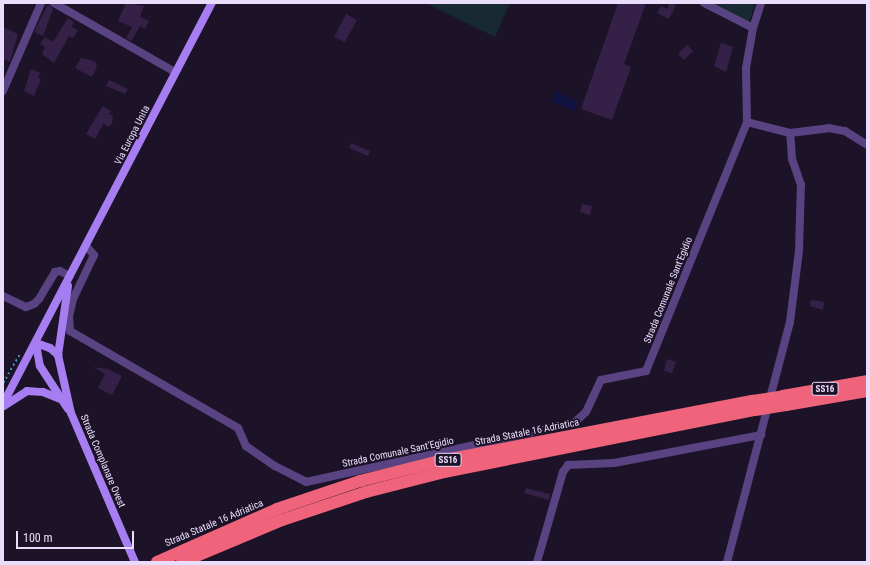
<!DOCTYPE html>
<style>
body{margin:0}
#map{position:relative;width:870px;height:565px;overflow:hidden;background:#1d1328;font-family:"Roboto Condensed",sans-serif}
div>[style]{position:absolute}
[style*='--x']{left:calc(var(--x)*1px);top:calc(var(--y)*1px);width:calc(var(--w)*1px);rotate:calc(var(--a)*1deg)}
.green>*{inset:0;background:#172931}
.water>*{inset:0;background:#111343}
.building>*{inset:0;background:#352147}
.path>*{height:1.5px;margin-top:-0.75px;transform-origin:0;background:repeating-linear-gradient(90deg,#3d91af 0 2px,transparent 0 5px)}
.street>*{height:8px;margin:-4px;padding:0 4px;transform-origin:4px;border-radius:4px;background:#5a4382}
.secondary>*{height:8px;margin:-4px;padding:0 4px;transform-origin:4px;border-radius:4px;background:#a67ef2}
.highway>*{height:12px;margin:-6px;padding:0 6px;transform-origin:6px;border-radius:6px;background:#ef647a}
.highway-bridge>*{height:12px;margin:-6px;padding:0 6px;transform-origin:6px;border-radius:6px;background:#ef647a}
span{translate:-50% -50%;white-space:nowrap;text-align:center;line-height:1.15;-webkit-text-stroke:4px #1d1328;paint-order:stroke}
.shield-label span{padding:1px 3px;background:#1d1328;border:1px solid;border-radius:3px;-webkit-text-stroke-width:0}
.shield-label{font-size:9px;color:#eaddfc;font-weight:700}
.street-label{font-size:10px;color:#eaddfc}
.frame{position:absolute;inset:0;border:4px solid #eaddfc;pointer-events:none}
.scale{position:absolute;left:16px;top:531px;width:118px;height:18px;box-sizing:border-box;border:2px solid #eaddfc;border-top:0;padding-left:5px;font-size:12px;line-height:14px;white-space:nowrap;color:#eaddfc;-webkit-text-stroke:3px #1d1328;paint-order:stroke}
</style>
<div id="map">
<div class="green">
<div style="clip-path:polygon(426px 3px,510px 3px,495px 37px)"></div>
<div style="clip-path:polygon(714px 3px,755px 3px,749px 23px)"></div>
</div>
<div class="water">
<div style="clip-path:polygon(556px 91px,578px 102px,575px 111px,551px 101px)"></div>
</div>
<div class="building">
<div style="clip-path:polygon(126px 3px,144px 6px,140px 17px,149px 21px,145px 29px,140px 26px,131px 41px,126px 38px,132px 27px,118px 21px)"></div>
<div style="clip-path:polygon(618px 3px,646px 3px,624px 64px,631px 67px,612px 120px,581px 109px)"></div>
<div style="clip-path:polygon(670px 3px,676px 5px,669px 19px,657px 13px,661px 6px,667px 9px)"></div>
<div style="clip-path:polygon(48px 4px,53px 9px,43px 36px,34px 32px)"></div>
<div style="clip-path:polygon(346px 14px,357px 20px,345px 42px,334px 37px)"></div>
<div style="clip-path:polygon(68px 18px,74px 22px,72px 27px,78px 30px,73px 38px,69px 36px,54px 63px,42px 54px,45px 47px,40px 44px,45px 37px,53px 42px)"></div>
<div style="clip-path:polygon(3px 27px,18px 34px,10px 62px,3px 59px)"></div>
<div style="clip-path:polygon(721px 43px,733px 47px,726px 72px,714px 66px)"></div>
<div style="clip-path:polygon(687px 45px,693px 51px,684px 60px,678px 54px)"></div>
<div style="clip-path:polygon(81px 58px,95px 61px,97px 67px,92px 77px,75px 68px)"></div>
<div style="clip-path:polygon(31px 69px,40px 73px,38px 77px,41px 79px,34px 96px,24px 91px)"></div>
<div style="clip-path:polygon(109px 80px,128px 89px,125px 94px,106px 86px)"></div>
<div style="clip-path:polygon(103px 106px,111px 111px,109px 115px,113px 115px,112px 124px,107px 127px,104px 123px,95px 139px,86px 134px)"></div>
<div style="clip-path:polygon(351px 143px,370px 151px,368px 156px,349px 148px)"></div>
<div style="clip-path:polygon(582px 204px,592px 206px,590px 215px,580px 212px)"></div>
<div style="clip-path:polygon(811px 300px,824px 302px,823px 310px,810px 306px)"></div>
<div style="clip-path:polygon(667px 359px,676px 362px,672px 373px,664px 371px)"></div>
<div style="clip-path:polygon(93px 367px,108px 369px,122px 376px,112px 395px,98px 388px,105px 374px)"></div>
<div style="clip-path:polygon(526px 488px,550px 494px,549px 500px,524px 493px)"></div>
</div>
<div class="path">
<div style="--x:3;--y:383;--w:34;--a:-60"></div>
</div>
<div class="street">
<div style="--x:54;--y:3;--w:139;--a:29.7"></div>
<div style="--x:704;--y:3;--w:55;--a:27"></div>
<div style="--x:3;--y:91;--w:96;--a:-66.6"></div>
<div style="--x:790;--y:133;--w:39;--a:-7"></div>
<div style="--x:829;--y:128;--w:16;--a:11"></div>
<div style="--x:845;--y:131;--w:26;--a:32"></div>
<div style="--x:86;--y:246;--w:12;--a:48"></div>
<div style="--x:94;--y:255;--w:49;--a:115.5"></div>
<div style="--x:73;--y:299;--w:17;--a:103"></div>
<div style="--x:69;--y:316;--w:15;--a:86"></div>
<div style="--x:70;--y:331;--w:194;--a:30"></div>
<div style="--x:238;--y:428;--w:20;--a:66"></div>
<div style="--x:246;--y:446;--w:35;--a:35"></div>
<div style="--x:275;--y:466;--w:35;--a:27"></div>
<div style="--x:306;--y:482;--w:274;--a:-12.4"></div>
<div style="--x:574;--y:423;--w:16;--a:-43"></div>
<div style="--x:586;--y:412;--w:35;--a:-65"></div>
<div style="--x:601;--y:380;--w:46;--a:-11.3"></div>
<div style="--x:646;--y:371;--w:269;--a:-67.9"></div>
<div style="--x:747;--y:122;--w:54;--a:-91.1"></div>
<div style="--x:746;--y:68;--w:41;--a:-80.1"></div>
<div style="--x:753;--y:28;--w:26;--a:-72"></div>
<div style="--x:3;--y:296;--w:25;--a:26"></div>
<div style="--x:26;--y:307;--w:9;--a:-21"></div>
<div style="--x:34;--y:304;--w:7;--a:-45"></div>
<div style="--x:39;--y:299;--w:31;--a:-59"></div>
<div style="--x:55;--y:272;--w:5;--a:-11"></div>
<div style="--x:60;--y:271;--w:11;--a:27"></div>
<div style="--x:537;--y:562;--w:94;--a:-73.9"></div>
<div style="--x:563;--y:472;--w:9;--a:-54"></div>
<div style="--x:568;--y:465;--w:46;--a:-2.5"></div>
<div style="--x:614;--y:463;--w:150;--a:-10.8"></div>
<div style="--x:727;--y:562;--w:248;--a:-75.3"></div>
<div style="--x:790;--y:322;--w:72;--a:-82.8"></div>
<div style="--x:799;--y:251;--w:66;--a:-88.3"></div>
<div style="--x:801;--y:185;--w:28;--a:-109"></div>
<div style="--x:792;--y:159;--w:26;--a:-94"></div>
<div style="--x:790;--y:133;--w:44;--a:-165.7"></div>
</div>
<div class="secondary">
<div style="--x:68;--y:286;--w:70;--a:98.2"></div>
<div style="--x:58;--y:355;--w:59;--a:77.4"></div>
<div style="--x:71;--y:413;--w:162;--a:66.8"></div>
<div style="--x:36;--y:343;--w:15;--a:20"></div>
<div style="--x:50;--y:348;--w:11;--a:41"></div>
<div style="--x:36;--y:344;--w:22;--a:80"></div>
<div style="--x:40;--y:366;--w:51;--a:56.9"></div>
<div style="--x:3;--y:404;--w:452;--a:-62.5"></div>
<div style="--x:4;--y:406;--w:27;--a:-33"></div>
<div style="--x:27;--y:391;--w:16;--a:4"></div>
<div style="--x:43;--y:392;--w:18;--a:22"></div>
</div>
<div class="highway">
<div style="--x:783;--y:396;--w:85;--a:-10.1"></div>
<div style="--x:786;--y:405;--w:82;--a:-9.8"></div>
<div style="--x:157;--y:562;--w:131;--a:-23.8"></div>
<div style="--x:277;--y:509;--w:88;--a:-18.6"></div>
<div style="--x:360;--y:481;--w:82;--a:-14"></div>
<div style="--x:440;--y:461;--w:319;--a:-10.9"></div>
<div style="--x:182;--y:562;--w:108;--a:-22.8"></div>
<div style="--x:282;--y:520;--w:89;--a:-18.4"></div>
<div style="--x:366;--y:492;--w:81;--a:-14.4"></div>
<div style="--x:444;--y:472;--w:317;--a:-11.3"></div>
</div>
<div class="highway-bridge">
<div style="--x:753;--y:401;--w:30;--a:-9"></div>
<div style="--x:755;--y:410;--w:31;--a:-9"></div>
</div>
<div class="shield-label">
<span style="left:825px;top:389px">SS16</span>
<span style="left:448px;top:460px">SS16</span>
</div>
<div class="street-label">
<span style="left:132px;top:135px;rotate:-63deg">Via Europa Unita</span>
<span style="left:668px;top:290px;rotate:-68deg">Strada Comunale Sant'Egidio</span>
<span style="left:527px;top:432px;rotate:-11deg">Strada Statale 16 Adriatica</span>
<span style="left:398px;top:452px;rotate:-12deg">Strada Comunale Sant'Egidio</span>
<span style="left:103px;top:461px;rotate:67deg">Strada Complanare Ovest</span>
<span style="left:214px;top:523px;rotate:-23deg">Strada Statale 16 Adriatica</span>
</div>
<div class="frame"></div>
<div class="scale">100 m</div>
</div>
